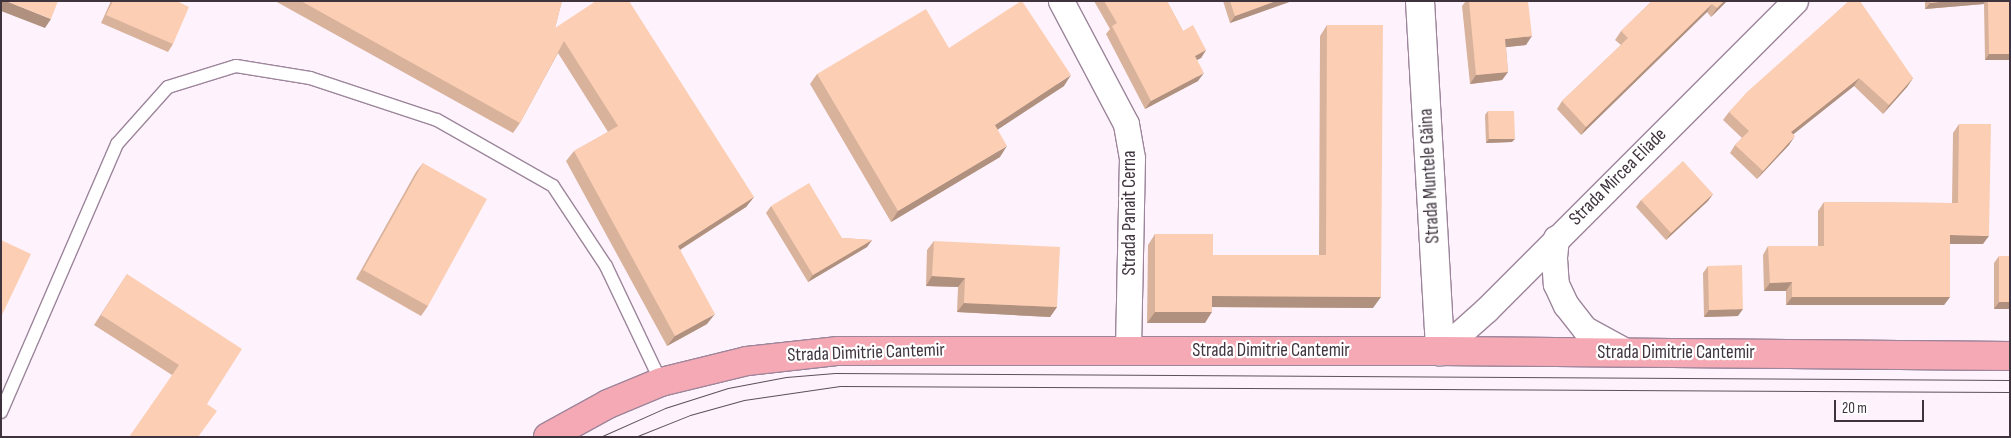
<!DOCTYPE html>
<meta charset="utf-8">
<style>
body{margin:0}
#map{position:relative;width:2011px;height:438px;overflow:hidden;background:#fef3fd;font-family:"Sofia Sans Condensed",sans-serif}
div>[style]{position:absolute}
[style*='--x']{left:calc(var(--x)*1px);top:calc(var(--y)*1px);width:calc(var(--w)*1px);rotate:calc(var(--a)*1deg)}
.roads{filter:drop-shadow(1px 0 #9d859b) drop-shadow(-1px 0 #9d859b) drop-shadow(0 1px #9d859b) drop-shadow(0 -1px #9d859b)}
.lane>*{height:12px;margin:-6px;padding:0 6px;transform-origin:6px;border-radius:6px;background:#fff}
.street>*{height:25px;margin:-12.5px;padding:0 12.5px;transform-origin:12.5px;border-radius:12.5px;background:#fff}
.secondary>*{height:28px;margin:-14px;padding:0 14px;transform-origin:14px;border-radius:14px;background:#fff}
.primary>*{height:28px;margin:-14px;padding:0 14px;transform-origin:14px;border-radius:14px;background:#f5a9b4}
.tram>*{height:1px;margin:-0.5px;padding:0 0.5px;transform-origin:0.5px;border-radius:0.5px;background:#5c515b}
.wall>*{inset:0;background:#d9b29c}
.shaded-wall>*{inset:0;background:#b0917f}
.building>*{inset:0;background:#fccfb5}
span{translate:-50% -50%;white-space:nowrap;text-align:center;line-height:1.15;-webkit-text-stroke:4.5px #fff;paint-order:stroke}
.street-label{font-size:19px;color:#3f343e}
.frame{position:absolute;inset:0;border:2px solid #3f343e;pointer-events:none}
.scale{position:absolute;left:1834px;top:400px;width:90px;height:22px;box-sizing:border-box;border:2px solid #3f343e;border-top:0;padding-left:6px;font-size:15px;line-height:18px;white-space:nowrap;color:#3f343e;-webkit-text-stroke:4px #fff;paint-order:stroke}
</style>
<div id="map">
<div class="roads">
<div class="lane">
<div style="--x:1;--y:412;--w:292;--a:-66.6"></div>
<div style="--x:117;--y:144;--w:76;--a:-48.2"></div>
<div style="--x:168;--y:87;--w:71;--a:-17.2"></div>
<div style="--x:236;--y:66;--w:75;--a:9.2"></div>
<div style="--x:310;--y:78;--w:134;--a:18.3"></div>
<div style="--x:437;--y:120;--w:133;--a:29.6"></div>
<div style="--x:553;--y:186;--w:96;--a:56.5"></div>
<div style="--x:606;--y:266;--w:128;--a:64.6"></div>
</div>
<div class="street">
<div style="--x:1061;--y:1;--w:139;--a:62.1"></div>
<div style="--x:1126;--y:124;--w:35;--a:80"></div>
<div style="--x:1132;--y:158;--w:193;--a:91.2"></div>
<div style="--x:1556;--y:238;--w:20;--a:96"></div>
<div style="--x:1554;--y:258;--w:26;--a:86"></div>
<div style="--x:1556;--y:284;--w:23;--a:65"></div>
<div style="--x:1566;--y:305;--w:31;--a:52"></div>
<div style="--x:1585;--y:329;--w:48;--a:28.7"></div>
<div style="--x:1440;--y:351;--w:62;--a:-41.7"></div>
<div style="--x:1486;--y:310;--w:437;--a:-45"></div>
</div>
<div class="secondary">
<div style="--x:1420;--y:1;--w:351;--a:86.7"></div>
</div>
<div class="primary">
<div style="--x:548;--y:437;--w:68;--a:-28.8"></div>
<div style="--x:608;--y:404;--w:57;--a:-22.5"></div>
<div style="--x:661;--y:382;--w:89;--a:-13.7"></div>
<div style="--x:747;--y:361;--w:92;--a:-6.3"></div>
<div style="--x:838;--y:351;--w:602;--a:0"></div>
<div style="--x:1440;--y:351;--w:570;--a:0.5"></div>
</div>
</div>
<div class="tram">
<div style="--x:600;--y:437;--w:71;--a:-24"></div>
<div style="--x:665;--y:408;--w:66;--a:-17.6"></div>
<div style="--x:728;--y:388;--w:59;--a:-10.7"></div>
<div style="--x:786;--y:377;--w:49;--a:-4.7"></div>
<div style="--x:835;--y:373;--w:1175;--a:0.34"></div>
<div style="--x:635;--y:437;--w:59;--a:-21.8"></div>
<div style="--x:690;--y:415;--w:56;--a:-15.5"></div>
<div style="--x:744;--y:400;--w:97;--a:-8.3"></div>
<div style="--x:840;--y:386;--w:1170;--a:0.29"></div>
</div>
<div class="wall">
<div style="clip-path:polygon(111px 1px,177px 1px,173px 44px,168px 52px,101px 23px)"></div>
<div style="clip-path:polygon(275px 1px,562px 1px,555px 28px,754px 197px,746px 207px,680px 250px,707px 324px,667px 346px,566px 161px,574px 151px,608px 132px,558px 53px,520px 123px,513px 133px)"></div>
<div style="clip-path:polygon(1094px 1px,1167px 1px,1183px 31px,1206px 50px,1201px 58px,1197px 59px,1198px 81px,1145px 109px,1106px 34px,1110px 29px)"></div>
<div style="clip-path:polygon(1223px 1px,1292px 1px,1230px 23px)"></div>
<div style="clip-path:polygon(1466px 1px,1528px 1px,1526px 45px,1506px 47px,1508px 72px,1502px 80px,1470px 84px,1462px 6px)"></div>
<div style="clip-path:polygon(1652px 1px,1727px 1px,1711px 17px,1707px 12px,1581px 135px,1557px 109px,1562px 101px,1621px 45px,1615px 40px,1621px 31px)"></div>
<div style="clip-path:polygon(1849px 1px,1913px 78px,1907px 87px,1883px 114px,1854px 86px,1793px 134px,1789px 145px,1757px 179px,1730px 153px,1735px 145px,1742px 138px,1723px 120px,1729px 112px)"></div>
<div style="clip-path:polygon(1925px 1px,2010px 1px,2010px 60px,1985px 60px,1984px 4px,1925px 9px)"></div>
<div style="clip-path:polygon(1327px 25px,1373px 308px,1212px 307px,1205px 323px,1147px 323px,1148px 245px,1155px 234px,1213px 255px,1319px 255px,1320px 36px)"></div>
<div style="clip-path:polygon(949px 48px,1064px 86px,997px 129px,1000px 157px,891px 222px,810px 84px,817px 74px)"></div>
<div style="clip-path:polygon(1488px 111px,1512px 142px,1486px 143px,1485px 115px)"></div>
<div style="clip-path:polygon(1959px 124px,1983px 244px,1950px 244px,1950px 297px,1944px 305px,1786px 305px,1786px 291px,1764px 291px,1763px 255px,1768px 246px,1818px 246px,1818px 211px,1824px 202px,1952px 203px,1953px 133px)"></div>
<div style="clip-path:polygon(423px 163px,428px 306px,421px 316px,356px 279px,416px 172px)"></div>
<div style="clip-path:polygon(1713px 194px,1708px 201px,1666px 240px,1636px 207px,1641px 200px)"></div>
<div style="clip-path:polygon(771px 206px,842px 238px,872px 240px,867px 247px,808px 282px,766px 213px)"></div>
<div style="clip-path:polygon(934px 241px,1057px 307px,1050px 317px,957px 312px,958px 287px,926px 286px,927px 250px)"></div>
<div style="clip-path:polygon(1999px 256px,2010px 309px,1994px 309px,1994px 263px)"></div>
<div style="clip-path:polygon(1708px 266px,1738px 316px,1704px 317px,1703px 273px)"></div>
<div style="clip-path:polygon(127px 274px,207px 404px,172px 375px,94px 325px)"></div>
</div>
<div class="shaded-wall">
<div style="clip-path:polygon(1px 1px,6px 1px,51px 19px,45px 28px,1px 11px)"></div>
<div style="clip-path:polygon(1276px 1px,1292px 1px,1230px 23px,1235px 16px)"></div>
<div style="clip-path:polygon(1724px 1px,1727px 1px,1711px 17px,1717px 8px)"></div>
<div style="clip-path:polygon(1949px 1px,1985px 1px,1984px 4px,1925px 9px,1930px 3px)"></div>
<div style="clip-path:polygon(1712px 4px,1707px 12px,1581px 135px,1586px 127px)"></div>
<div style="clip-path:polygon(1532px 36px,1526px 45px,1499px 48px,1505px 39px)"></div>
<div style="clip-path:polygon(1206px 50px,1201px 58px,1190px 64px,1195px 56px)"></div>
<div style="clip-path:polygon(1989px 54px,2010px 54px,2010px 60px,1985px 60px)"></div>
<div style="clip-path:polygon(1508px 72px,1502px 80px,1470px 84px,1476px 75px)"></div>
<div style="clip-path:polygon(1204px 73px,1198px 81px,1145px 109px,1151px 101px)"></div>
<div style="clip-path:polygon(1071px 75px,1064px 86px,988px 136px,995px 125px)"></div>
<div style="clip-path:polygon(1859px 78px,1854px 86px,1785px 141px,1791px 132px)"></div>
<div style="clip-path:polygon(1913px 78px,1907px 87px,1883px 114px,1889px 105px)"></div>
<div style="clip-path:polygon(1795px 136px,1789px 145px,1757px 179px,1763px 171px)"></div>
<div style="clip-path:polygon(1489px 139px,1515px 139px,1512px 142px,1486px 143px)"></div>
<div style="clip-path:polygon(1007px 146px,1000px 157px,891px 222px,898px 211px)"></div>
<div style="clip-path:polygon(1713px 194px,1708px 201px,1666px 240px,1671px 233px)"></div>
<div style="clip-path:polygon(754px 197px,746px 207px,670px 256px,678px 246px)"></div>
<div style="clip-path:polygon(1950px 235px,1989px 236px,1983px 244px,1944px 244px)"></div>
<div style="clip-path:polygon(872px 240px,867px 247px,808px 282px,813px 275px)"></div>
<div style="clip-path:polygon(932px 276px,965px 278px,958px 287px,926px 286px)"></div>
<div style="clip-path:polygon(1792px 282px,1786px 291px,1764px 291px,1770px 283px)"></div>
<div style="clip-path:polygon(1212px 296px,1381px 297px,1373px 308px,1205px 307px)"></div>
<div style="clip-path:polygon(1792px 297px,1950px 297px,1944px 305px,1786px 305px)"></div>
<div style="clip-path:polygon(1999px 302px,2010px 302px,2010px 309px,1994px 309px)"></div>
<div style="clip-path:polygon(964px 303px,1057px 307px,1050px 317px,957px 312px)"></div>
<div style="clip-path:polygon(1743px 309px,1738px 316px,1704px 317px,1709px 310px)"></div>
<div style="clip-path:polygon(1155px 312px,1212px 312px,1205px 323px,1147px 323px)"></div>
<div style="clip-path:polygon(715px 314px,707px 324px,667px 346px,675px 336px)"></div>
</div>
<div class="building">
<div style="clip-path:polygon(6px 1px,58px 1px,51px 19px)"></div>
<div style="clip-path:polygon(113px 1px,177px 1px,189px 7px,173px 44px,106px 15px)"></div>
<div style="clip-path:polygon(301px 1px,562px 1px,555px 28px,596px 1px,629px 1px,754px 197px,678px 246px,715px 314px,675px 336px,574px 151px,618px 126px,564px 41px,520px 123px)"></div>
<div style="clip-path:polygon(1021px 1px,1022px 1px,1071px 75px,995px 125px,1007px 146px,898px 211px,817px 74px,926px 9px,949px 48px)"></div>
<div style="clip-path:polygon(1104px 1px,1167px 1px,1183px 31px,1193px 25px,1206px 50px,1195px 56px,1204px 73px,1151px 101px,1112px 26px,1117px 23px)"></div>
<div style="clip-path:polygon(1230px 1px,1276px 1px,1235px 16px)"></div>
<div style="clip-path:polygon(1469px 1px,1528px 1px,1532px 36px,1505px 39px,1508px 72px,1476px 75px)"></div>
<div style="clip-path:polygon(1652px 1px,1724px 1px,1717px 8px,1712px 4px,1586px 127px,1562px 101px,1628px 38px,1621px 31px)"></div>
<div style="clip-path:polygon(1849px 1px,1860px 1px,1913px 78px,1889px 105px,1859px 78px,1791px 132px,1795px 136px,1763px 171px,1735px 145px,1749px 131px,1729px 112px,1747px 92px)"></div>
<div style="clip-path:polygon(1930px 1px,1949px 1px,1930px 3px)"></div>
<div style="clip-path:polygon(1988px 1px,2010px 1px,2010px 54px,1989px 54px)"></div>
<div style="clip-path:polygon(1327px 25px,1383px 25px,1381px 297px,1212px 296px,1212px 312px,1155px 312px,1155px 234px,1213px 234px,1213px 255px,1326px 255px)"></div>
<div style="clip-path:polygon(1488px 111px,1514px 111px,1515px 139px,1489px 139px)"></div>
<div style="clip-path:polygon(1959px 124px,1991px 124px,1989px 236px,1950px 235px,1950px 297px,1792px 297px,1792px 282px,1770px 283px,1768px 246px,1824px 246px,1824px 202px,1958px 203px)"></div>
<div style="clip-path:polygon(1683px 161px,1713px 194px,1671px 233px,1641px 200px)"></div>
<div style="clip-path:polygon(423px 163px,487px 199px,428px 306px,363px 270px)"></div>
<div style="clip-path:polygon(809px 183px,842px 238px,872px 240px,813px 275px,771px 206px)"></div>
<div style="clip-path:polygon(1px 240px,31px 254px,1px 317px)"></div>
<div style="clip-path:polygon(934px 241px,1060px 247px,1057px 307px,964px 303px,965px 278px,932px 276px)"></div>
<div style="clip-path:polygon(1999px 256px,2010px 256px,2010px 302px,1999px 302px)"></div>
<div style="clip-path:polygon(1742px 265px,1743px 309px,1709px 310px,1708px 266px)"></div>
<div style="clip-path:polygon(127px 274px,242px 349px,207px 404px,217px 411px,198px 437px,129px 437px,179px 365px,101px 315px)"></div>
</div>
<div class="street-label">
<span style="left:1430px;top:176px;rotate:-93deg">Strada Muntele Găina</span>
<span style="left:1618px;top:177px;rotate:-45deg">Strada Mircea Eliade</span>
<span style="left:1130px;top:213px;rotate:-90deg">Strada Panait Cerna</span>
<span style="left:1271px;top:351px">Strada Dimitrie Cantemir</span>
<span style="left:866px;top:353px;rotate:-2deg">Strada Dimitrie Cantemir</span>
<span style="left:1676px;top:353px">Strada Dimitrie Cantemir</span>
</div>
<div class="frame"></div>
<div class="scale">20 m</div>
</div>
